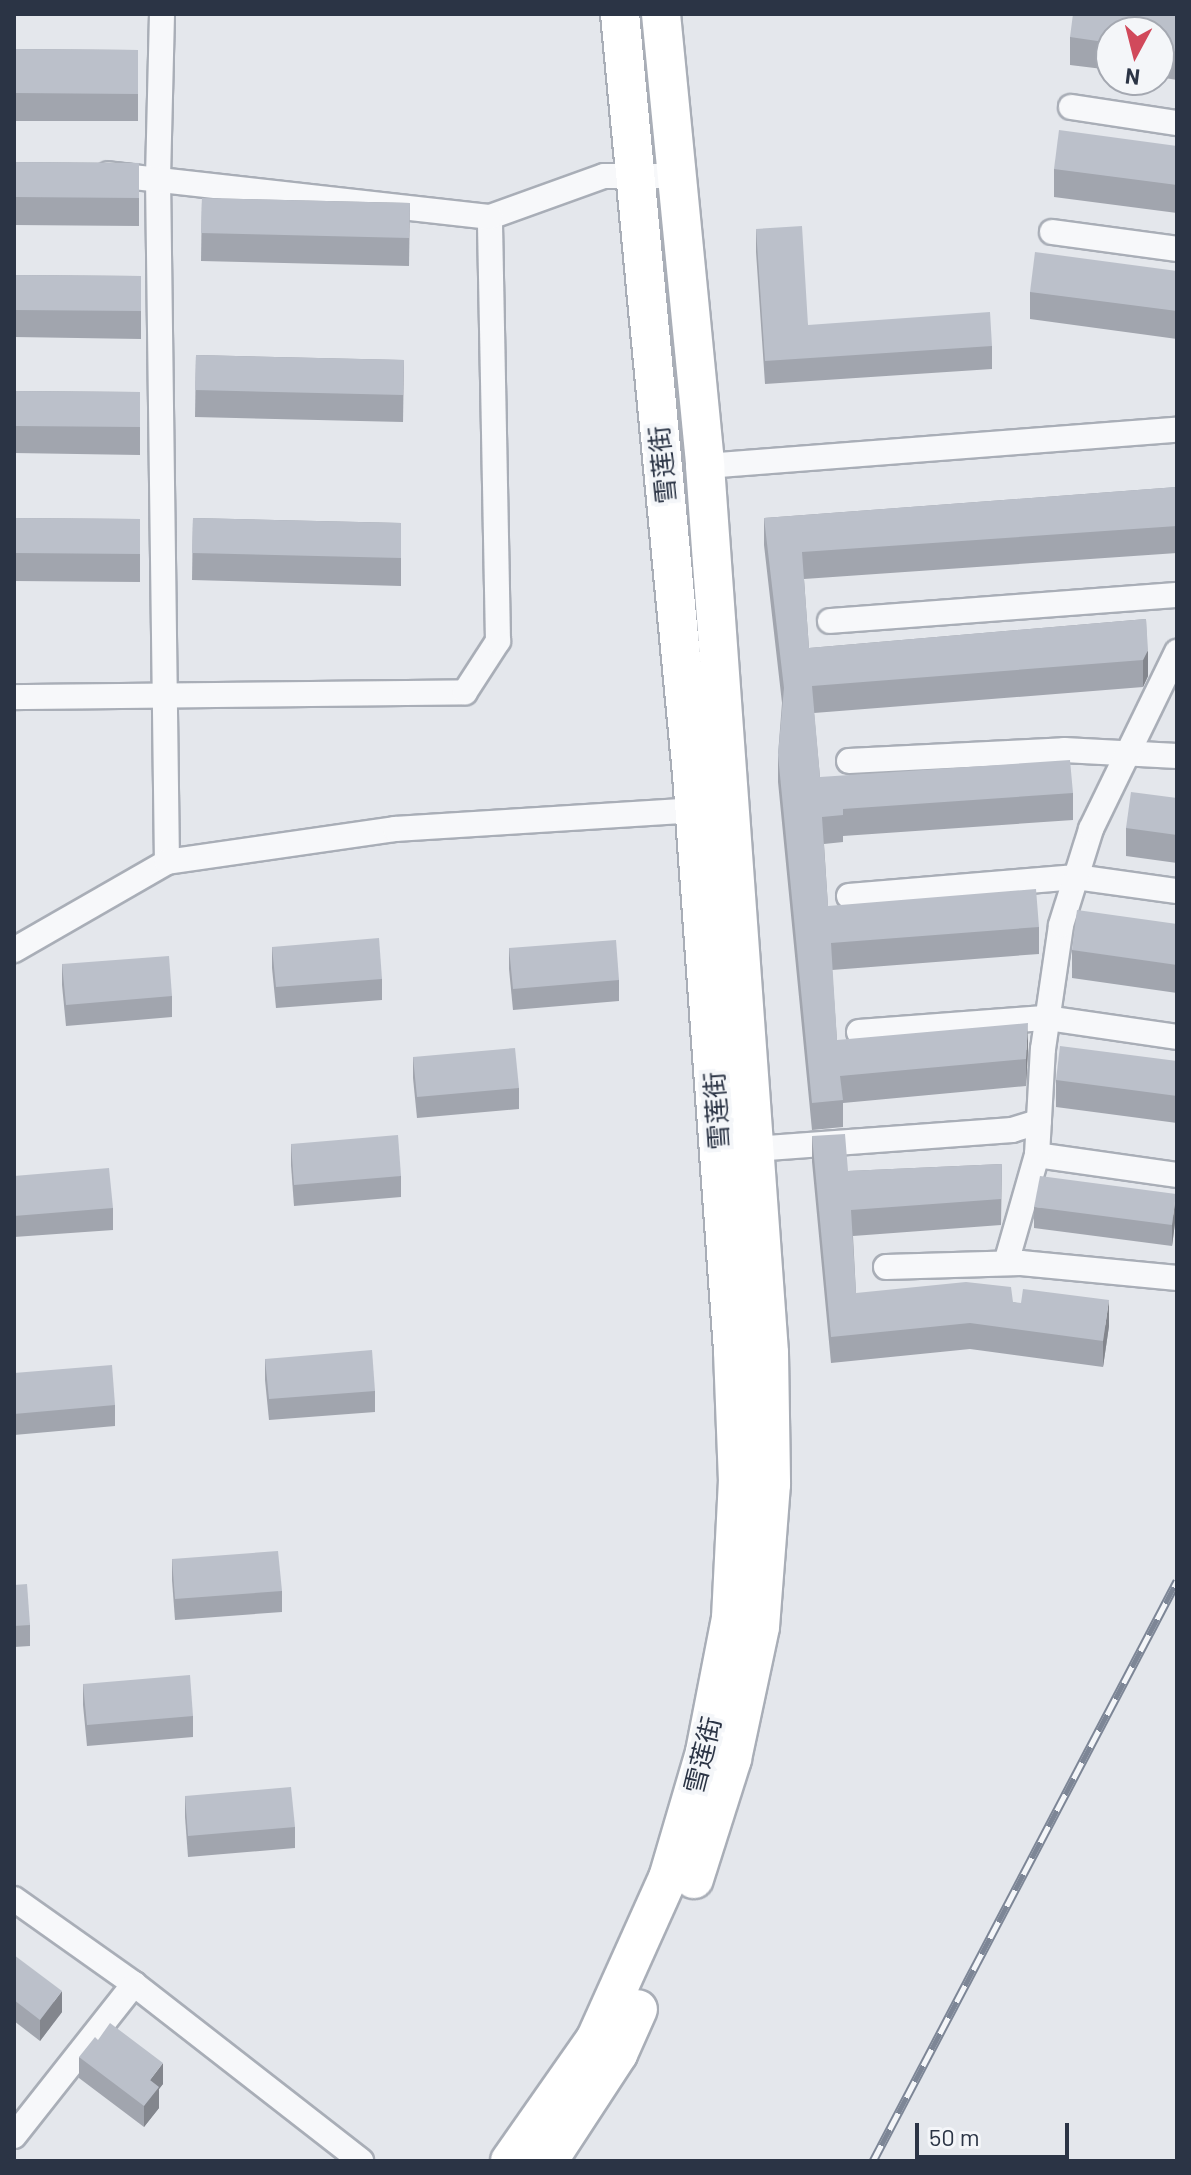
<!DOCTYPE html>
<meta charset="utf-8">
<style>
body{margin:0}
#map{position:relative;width:1191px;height:2175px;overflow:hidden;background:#e4e7ec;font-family:Barlow,"Noto Sans SC",sans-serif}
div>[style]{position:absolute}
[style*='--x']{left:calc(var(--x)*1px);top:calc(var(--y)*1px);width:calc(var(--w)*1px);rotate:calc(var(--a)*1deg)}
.roads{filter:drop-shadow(2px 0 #a9aeb7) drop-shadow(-2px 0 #a9aeb7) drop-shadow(0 2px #a9aeb7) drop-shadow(0 -2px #a9aeb7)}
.street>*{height:24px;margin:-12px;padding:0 12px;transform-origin:12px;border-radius:12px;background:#f7f8fa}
.primary>*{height:38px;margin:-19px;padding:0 19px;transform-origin:19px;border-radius:19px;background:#fff}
.rail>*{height:9px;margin-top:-4.5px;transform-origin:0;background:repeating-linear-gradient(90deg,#f4f6f9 0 18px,#7d8696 0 36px);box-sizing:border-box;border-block:2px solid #7d8696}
.wall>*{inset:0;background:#a1a5ae}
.shaded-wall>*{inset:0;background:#83868d}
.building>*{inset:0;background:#bbc0ca}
span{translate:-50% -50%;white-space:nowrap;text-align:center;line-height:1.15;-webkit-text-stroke:8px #f4f6f9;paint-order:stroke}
.street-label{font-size:26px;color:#2b3445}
.frame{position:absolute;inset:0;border:16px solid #2b3445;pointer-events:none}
.north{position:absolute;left:1095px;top:16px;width:80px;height:80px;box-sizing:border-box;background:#f4f6f9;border:2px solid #a4a8b1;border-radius:50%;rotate:187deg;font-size:22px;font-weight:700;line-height:32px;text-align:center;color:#2b3445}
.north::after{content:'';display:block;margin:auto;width:28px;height:36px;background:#d1495b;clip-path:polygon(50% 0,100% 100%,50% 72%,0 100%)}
.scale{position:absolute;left:915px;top:2123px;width:154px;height:36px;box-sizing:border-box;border:4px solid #2b3445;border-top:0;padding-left:10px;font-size:24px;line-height:28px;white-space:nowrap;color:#2b3445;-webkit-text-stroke:6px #f4f6f9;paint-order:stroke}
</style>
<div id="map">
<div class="roads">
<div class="street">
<div style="--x:162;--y:14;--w:163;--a:91.4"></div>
<div style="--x:158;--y:177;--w:685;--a:89.25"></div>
<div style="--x:1071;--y:107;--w:107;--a:8.6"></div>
<div style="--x:490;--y:217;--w:121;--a:-19.8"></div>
<div style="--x:604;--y:176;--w:70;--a:0"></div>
<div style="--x:1052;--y:232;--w:126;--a:7.7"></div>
<div style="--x:705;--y:466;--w:473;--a:-4.4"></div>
<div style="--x:830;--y:621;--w:348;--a:-4.3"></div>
<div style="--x:14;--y:697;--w:451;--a:-0.6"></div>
<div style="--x:465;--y:692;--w:61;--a:-57.1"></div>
<div style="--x:498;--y:641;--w:424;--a:-91.1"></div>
<div style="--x:490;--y:217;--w:384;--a:-173.6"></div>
<div style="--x:849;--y:761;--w:215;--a:-2.9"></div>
<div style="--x:1064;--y:750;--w:113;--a:3"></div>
<div style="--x:849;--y:896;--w:228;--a:-4.8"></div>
<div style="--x:1076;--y:877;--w:102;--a:7.9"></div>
<div style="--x:14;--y:950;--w:177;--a:-29.9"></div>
<div style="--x:167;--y:862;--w:230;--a:-8.2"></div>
<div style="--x:395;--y:829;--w:315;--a:-3.6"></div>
<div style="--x:859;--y:1032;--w:189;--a:-4.3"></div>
<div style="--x:1047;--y:1018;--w:131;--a:8.3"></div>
<div style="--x:754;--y:1149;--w:259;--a:-4.2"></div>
<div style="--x:1012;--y:1130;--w:28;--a:-17"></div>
<div style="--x:1037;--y:1155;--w:141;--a:8.1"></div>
<div style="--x:1006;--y:1263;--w:112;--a:-74"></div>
<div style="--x:1037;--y:1155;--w:106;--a:-86.8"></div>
<div style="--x:1043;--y:1049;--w:125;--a:-81.7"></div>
<div style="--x:1061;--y:925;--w:101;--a:-72.6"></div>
<div style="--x:1091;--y:829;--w:197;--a:-64.1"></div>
<div style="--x:886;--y:1267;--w:135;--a:-1.7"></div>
<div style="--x:1021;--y:1263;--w:157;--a:5.5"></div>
<div style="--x:14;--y:1899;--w:147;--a:35.3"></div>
<div style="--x:134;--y:1984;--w:288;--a:37.9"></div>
<div style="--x:14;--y:2136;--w:194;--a:-51.7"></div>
</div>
<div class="primary">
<div style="--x:661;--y:14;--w:454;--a:84.4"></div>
<div style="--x:705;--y:466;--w:889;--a:85.87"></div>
<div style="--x:769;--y:1353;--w:131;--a:89.1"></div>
<div style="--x:771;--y:1484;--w:143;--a:94.4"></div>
<div style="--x:760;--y:1627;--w:135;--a:102"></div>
<div style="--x:732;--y:1759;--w:126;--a:107.6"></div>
<div style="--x:510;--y:2161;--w:150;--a:-55"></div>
<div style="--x:596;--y:2038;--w:175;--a:-65.8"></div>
<div style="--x:668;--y:1878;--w:131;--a:-73.6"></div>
<div style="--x:705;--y:1752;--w:136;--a:-79"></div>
<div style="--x:731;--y:1618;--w:136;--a:-87.1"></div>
<div style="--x:738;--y:1482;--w:132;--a:-92.2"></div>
<div style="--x:733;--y:1350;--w:577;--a:-94.07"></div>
<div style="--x:692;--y:774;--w:763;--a:-95.41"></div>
<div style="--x:548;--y:2161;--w:128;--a:-56.8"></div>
<div style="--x:618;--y:2054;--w:49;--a:-66"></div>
</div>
</div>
<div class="rail">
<div style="--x:873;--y:2161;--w:655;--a:-62.34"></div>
</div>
<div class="wall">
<div style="clip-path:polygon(1177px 14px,1177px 80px,1159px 77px,1159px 32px,1111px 32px,1111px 70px,1070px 65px,1070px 37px)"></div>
<div style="clip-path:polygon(14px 49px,138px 50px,138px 121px,14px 121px)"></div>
<div style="clip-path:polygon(1177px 146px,1177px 213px,1054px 197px,1054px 169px)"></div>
<div style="clip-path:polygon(14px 162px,139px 163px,139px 226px,14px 225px)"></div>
<div style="clip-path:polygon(202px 198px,410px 203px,409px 266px,201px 261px)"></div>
<div style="clip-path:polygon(756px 229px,808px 325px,992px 346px,992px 369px,765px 384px,756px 252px)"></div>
<div style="clip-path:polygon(1177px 271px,1177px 339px,1030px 319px,1030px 292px)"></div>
<div style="clip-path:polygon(14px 275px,141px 276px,141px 339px,14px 337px)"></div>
<div style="clip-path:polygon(196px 355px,404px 360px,403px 422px,195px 417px)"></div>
<div style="clip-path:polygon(14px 391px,140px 392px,140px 455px,14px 453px)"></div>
<div style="clip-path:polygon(1177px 487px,1177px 553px,804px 579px,809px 648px,1146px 619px,1148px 676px,1143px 687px,814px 713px,820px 777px,1073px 793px,1073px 820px,843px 836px,843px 842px,824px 844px,828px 906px,1039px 927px,1039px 954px,832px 970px,837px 1040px,1028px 1050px,1026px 1086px,843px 1103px,843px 1127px,812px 1130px,778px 782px,778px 755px,782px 703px,764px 545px,764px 518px)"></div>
<div style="clip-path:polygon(14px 518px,140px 519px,140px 582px,14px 581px)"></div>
<div style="clip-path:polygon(193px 518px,401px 523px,401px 586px,192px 580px)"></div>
<div style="clip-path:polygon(1177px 798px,1177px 863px,1126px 856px,1126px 828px)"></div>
<div style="clip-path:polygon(1177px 924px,1177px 993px,1072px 978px,1072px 950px)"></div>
<div style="clip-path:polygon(272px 947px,382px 979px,382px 1000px,276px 1008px,272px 968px)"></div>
<div style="clip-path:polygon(509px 948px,619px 980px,619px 1001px,513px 1010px,509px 969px)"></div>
<div style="clip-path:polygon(62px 964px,172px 996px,172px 1017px,66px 1026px,62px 985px)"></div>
<div style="clip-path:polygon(413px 1057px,519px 1088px,519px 1109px,417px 1118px,413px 1078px)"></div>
<div style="clip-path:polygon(1177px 1061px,1177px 1123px,1056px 1107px,1056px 1080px)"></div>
<div style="clip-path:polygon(812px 1136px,848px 1171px,1002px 1164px,1001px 1225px,853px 1236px,856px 1293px,1013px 1302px,1109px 1326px,1103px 1367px,970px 1349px,831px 1363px,812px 1162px)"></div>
<div style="clip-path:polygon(291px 1144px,401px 1176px,401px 1197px,294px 1206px,291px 1165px)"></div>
<div style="clip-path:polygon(14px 1176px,113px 1208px,113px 1230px,14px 1237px)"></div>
<div style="clip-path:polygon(1034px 1207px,1176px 1215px,1172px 1246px,1034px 1228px)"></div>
<div style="clip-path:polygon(265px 1359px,375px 1391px,375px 1412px,269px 1420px,265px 1380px)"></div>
<div style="clip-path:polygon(14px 1373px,115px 1405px,115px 1426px,14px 1435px)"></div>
<div style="clip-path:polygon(172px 1559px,282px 1591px,282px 1612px,175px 1620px,172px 1580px)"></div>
<div style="clip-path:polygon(14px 1585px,30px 1625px,30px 1646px,14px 1647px)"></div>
<div style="clip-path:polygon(83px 1684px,193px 1716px,193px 1737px,87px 1746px,83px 1705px)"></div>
<div style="clip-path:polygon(185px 1796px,295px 1827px,295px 1848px,188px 1857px,185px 1817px)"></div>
<div style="clip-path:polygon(14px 1955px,62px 2012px,40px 2041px,14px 2021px)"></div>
<div style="clip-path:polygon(79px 2057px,163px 2084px,159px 2089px,159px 2108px,144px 2127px,79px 2078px)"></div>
</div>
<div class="shaded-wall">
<div style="clip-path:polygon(1148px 650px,1148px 676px,1143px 687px,1143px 660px)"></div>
<div style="clip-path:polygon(1028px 1023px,1028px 1050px,1026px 1086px,1026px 1059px)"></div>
<div style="clip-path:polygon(1176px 1194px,1176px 1215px,1172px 1246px,1172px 1225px)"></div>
<div style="clip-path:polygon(1109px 1300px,1109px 1326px,1103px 1367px,1103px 1341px)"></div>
<div style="clip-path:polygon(62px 1991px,62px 2012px,40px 2041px,40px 2020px)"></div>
<div style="clip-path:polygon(163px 2063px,163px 2084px,159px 2089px,159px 2108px,144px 2127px,144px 2106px,150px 2080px)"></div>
</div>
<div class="building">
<div style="clip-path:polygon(1073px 14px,1177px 14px,1177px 52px,1159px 49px,1159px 32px,1111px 32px,1111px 43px,1070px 37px)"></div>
<div style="clip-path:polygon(14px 49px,138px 50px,138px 94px,14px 93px)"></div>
<div style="clip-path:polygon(1059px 130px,1177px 146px,1177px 185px,1054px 169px)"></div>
<div style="clip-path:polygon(14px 162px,139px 163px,139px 198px,14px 197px)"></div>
<div style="clip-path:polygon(202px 198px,410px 203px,409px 238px,201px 233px)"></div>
<div style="clip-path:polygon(802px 226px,808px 325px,990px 312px,992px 346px,765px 361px,756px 229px)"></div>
<div style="clip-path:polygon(1035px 252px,1177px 271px,1177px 311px,1030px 292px)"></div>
<div style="clip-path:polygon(14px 275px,141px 276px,141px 311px,14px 310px)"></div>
<div style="clip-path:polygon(196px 355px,404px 360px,403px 395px,195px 390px)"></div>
<div style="clip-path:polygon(14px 391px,140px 392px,140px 427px,14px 426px)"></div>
<div style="clip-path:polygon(1177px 487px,1177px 526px,802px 552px,809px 648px,1146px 619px,1148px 650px,1143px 660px,812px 686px,820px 777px,1070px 760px,1073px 793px,843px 809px,843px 815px,822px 817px,828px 906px,1036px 889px,1039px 927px,831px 943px,837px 1040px,1028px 1023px,1026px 1059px,840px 1076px,843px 1100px,812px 1103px,778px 755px,784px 688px,764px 518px)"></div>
<div style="clip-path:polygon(14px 518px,140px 519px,140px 554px,14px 553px)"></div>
<div style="clip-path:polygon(193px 518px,401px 523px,401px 558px,192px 553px)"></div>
<div style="clip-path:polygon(1131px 792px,1177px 798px,1177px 835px,1126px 828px)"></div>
<div style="clip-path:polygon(1077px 910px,1177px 924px,1177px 965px,1072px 950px)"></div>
<div style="clip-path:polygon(379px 938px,382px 979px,276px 987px,272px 947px)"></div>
<div style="clip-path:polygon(616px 940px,619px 980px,513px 989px,509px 948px)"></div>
<div style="clip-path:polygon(169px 956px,172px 996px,66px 1005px,62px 964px)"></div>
<div style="clip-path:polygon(1060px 1046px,1177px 1061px,1177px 1096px,1056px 1080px)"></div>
<div style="clip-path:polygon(515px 1048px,519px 1088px,417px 1097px,413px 1057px)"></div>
<div style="clip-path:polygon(845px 1134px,848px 1171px,1002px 1164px,1001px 1199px,851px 1210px,856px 1293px,966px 1282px,1011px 1287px,1013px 1302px,1021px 1303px,1023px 1289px,1109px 1300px,1103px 1341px,970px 1323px,831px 1337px,812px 1136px)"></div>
<div style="clip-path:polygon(398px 1135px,401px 1176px,294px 1185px,291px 1144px)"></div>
<div style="clip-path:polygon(109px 1168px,113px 1208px,14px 1216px,14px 1176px)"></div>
<div style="clip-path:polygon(1040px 1176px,1176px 1194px,1172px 1225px,1034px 1207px)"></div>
<div style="clip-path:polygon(372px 1350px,375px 1391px,269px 1399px,265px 1359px)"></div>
<div style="clip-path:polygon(112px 1365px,115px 1405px,14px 1414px,14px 1373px)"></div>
<div style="clip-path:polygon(278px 1551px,282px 1591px,175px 1599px,172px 1559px)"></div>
<div style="clip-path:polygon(27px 1584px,30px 1625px,14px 1626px,14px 1585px)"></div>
<div style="clip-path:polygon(190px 1675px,193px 1716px,87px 1725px,83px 1684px)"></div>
<div style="clip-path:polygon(291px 1787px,295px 1827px,188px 1836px,185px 1796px)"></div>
<div style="clip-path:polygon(14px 1955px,62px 1991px,40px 2020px,14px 2000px)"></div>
<div style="clip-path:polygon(110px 2023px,163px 2063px,150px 2080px,159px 2087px,144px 2106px,79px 2057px,95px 2037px,98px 2040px)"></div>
</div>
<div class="street-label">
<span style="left:662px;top:465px;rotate:-96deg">雪莲街</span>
<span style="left:716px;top:1111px;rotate:-94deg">雪莲街</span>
<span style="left:702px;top:1755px;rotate:-76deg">雪莲街</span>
</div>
<div class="frame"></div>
<div class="north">N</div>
<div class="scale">50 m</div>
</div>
